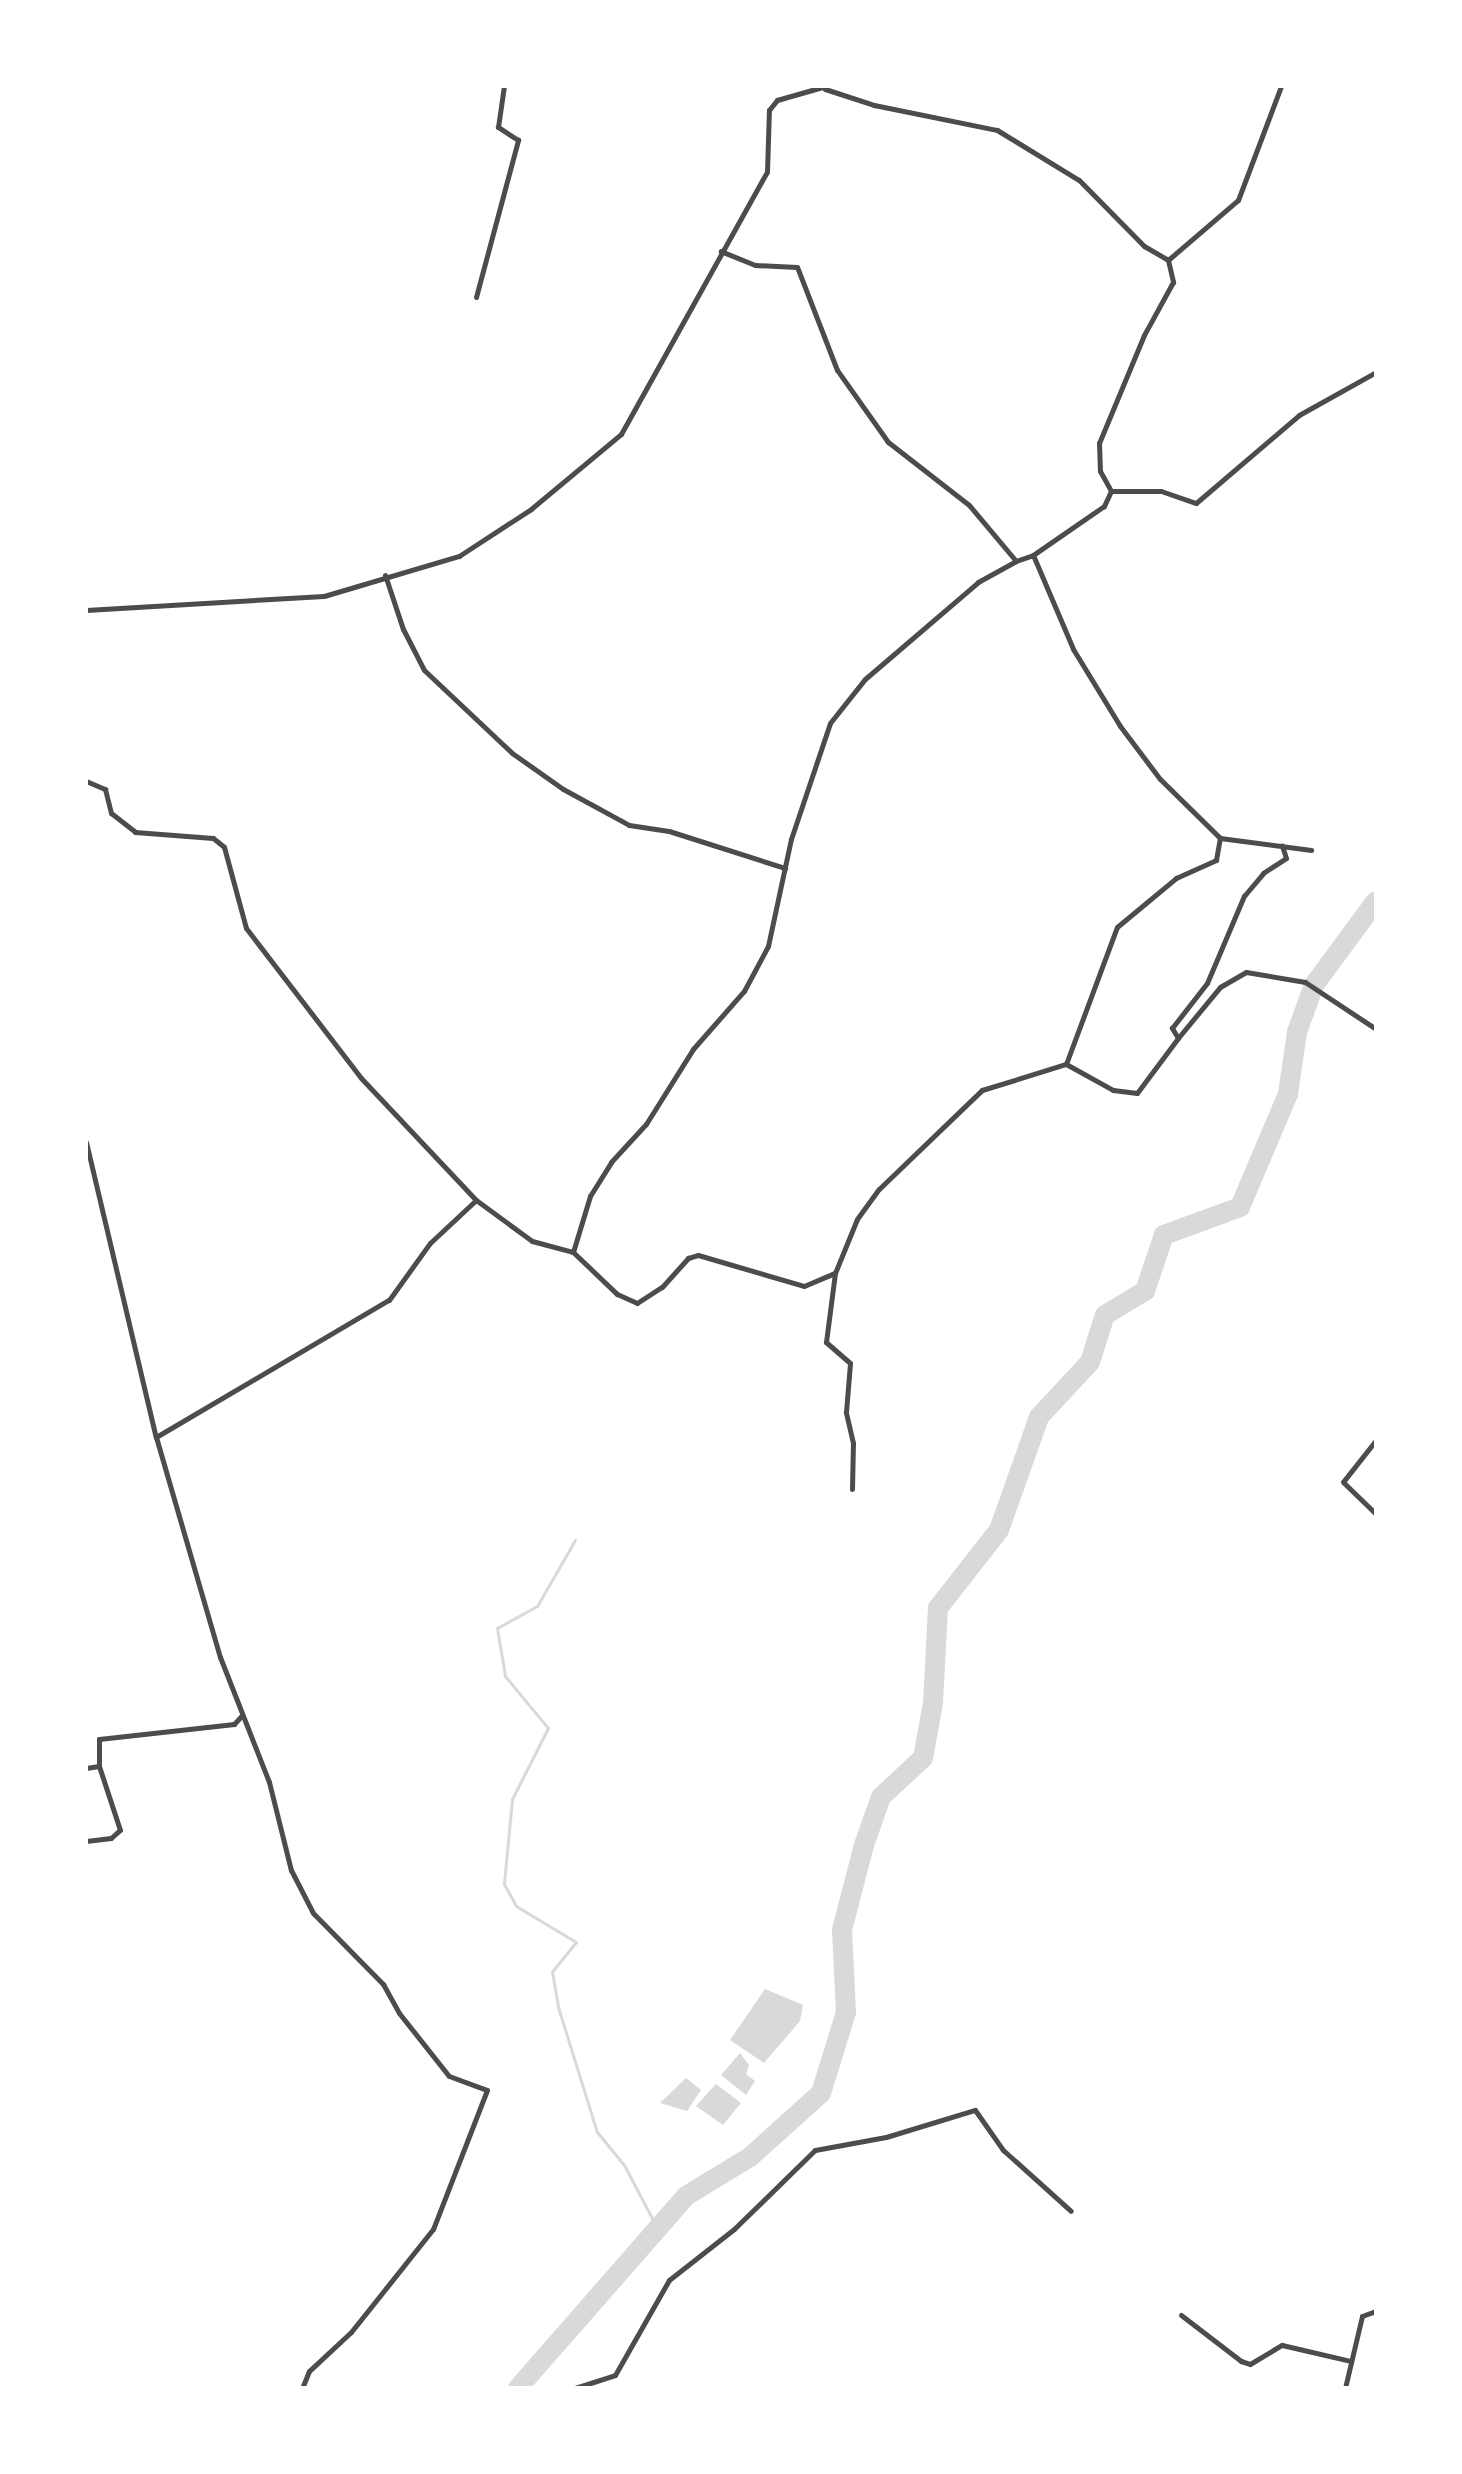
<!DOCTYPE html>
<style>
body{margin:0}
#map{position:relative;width:1462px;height:2474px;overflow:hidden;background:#fff;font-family:Rubik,sans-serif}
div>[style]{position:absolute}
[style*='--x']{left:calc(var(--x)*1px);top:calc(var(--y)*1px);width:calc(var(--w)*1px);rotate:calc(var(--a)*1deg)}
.water>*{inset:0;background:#d9d9d9}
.stream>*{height:3px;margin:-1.5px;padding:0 1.5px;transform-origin:1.5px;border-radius:1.5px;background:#d9d9d9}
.river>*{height:20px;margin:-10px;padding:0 10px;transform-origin:10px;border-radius:10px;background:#d9d9d9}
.minor>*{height:5px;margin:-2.5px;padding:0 2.5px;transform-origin:2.5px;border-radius:2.5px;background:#4c4c4c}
span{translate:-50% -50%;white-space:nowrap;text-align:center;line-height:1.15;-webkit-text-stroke:7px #fff;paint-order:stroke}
.frame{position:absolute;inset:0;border:88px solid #fff;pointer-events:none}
</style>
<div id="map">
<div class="water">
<div style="clip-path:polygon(765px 1989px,803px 2005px,800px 2021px,764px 2063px,730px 2040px)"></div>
<div style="clip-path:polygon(740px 2053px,749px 2065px,746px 2074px,755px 2081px,746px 2095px,721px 2075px)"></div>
<div style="clip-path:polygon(686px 2078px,701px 2090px,687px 2111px,660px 2103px)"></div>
<div style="clip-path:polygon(716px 2084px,741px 2103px,723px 2125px,696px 2106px)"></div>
</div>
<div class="stream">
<div style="--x:575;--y:1540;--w:76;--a:119.9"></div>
<div style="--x:537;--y:1606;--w:46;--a:151.2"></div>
<div style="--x:497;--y:1628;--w:49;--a:80.5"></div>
<div style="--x:505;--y:1676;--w:67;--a:50.4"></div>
<div style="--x:548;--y:1728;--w:80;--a:116.9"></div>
<div style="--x:512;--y:1799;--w:85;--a:95.4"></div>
<div style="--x:504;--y:1884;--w:25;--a:61"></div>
<div style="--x:516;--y:1906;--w:70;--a:31"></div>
<div style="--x:576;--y:1942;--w:38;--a:129"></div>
<div style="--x:552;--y:1972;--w:36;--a:80"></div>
<div style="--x:558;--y:2007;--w:131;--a:72.7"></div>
<div style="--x:597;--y:2132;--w:43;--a:50.7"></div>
<div style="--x:624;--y:2165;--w:64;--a:62.2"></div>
<div style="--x:654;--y:2222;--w:32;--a:116"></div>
</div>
<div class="river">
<div style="--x:518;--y:2388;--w:255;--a:-48.8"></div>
<div style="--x:686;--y:2196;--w:75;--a:-31.4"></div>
<div style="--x:750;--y:2157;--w:96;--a:-42"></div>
<div style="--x:821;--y:2093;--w:85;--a:-72.8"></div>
<div style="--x:846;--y:2012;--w:82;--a:-92.8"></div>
<div style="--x:842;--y:1930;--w:88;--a:-75.5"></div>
<div style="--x:864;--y:1845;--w:51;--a:-70.5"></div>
<div style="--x:881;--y:1797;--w:57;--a:-42.9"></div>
<div style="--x:923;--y:1758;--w:56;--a:-79.7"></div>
<div style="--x:933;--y:1703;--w:95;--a:-87"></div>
<div style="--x:938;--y:1608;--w:99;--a:-52"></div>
<div style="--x:999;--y:1530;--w:120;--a:-70.5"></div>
<div style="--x:1039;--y:1417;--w:75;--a:-47.2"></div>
<div style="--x:1090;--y:1362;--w:49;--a:-72.3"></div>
<div style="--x:1105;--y:1315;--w:47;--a:-31"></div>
<div style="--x:1145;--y:1291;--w:59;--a:-71.3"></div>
<div style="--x:1164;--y:1235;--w:81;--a:-20.2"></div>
<div style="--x:1240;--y:1207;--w:123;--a:-67"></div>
<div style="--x:1288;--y:1094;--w:63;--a:-81.7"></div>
<div style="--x:1297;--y:1032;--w:50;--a:-70.1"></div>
<div style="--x:1314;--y:985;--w:104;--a:-53.6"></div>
</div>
<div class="minor">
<div style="--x:825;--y:89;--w:52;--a:18.1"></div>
<div style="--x:874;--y:105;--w:126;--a:11.5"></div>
<div style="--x:997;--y:130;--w:96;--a:31.4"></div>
<div style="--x:1079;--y:180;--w:93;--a:45.4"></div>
<div style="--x:1144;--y:246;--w:28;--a:30"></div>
<div style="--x:1168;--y:260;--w:23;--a:77"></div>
<div style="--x:1173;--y:282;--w:60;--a:118.7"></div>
<div style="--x:1144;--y:335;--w:117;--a:112.6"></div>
<div style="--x:1099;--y:443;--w:28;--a:88"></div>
<div style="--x:1100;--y:471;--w:23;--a:61"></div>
<div style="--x:1111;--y:491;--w:17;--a:115"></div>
<div style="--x:1104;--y:506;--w:86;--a:145.4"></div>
<div style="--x:1168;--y:260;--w:92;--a:-40.6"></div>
<div style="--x:1238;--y:200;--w:122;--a:-69.3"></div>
<div style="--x:476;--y:297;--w:163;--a:-75"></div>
<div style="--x:518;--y:140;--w:24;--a:-147"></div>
<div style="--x:498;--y:127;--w:41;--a:-81.7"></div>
<div style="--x:1111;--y:491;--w:50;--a:0"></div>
<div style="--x:1161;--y:491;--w:37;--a:19"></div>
<div style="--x:1196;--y:503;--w:135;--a:-40.5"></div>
<div style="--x:1299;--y:415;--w:88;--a:-29.2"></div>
<div style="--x:1016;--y:561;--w:18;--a:-19"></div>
<div style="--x:1033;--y:555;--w:102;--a:66.9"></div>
<div style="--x:1073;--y:649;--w:90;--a:58.6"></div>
<div style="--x:1120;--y:726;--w:66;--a:53"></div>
<div style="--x:1160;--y:779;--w:84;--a:44.5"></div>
<div style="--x:385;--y:575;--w:57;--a:71.6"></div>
<div style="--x:403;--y:629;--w:46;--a:62.9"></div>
<div style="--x:424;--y:670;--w:121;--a:43.3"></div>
<div style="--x:512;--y:753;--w:62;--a:35.2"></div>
<div style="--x:563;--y:789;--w:75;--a:28.6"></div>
<div style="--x:629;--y:825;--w:40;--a:8.5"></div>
<div style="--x:669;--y:831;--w:122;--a:17.7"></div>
<div style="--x:86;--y:610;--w:238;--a:-3.4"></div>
<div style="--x:324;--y:596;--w:141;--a:-16.5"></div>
<div style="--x:459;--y:556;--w:86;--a:-33.1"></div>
<div style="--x:531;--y:509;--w:117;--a:-39.8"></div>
<div style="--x:621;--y:434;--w:300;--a:-60.9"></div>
<div style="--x:767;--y:172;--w:62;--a:-88.2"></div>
<div style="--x:769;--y:110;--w:13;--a:-51"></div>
<div style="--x:777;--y:100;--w:51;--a:-15.9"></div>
<div style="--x:86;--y:781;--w:21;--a:23"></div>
<div style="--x:105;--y:789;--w:25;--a:76"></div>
<div style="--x:111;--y:813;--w:31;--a:38"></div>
<div style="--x:135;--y:832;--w:78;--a:4.4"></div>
<div style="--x:213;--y:838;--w:14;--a:39"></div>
<div style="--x:224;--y:847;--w:84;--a:74.8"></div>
<div style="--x:246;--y:928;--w:189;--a:52.5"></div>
<div style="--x:361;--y:1078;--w:168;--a:46.7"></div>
<div style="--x:476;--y:1200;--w:69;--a:36.2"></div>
<div style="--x:532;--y:1241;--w:42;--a:15"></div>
<div style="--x:573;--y:1252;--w:59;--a:-73.1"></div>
<div style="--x:590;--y:1196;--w:40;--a:-58"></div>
<div style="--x:611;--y:1162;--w:52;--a:-47.4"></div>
<div style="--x:646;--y:1124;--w:89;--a:-57.9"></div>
<div style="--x:693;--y:1049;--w:77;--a:-48.7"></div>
<div style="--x:744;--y:991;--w:51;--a:-61.9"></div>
<div style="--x:768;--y:946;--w:109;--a:-77.9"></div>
<div style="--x:791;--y:839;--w:122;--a:-71.4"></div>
<div style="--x:830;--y:723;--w:56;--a:-51.5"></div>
<div style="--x:865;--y:679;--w:149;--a:-40.6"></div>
<div style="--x:978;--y:582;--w:43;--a:-28.9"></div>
<div style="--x:1016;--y:561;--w:73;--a:-130"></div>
<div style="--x:969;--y:505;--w:103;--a:-142.1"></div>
<div style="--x:888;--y:442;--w:88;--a:-125.3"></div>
<div style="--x:837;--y:370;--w:110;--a:-111.2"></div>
<div style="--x:797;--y:267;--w:42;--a:-177.3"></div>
<div style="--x:755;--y:265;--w:37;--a:-158"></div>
<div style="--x:1178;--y:1038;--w:66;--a:-50.5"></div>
<div style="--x:1220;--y:987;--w:30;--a:-30"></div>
<div style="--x:1246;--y:972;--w:60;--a:9.6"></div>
<div style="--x:1305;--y:982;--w:85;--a:33.5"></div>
<div style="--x:1066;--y:1064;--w:54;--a:29"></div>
<div style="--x:1113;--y:1090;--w:24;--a:7"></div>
<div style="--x:1137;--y:1093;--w:69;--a:-53.3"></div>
<div style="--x:1178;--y:1038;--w:12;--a:-121"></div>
<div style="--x:1172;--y:1028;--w:57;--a:-52.1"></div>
<div style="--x:1207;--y:983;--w:95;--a:-67"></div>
<div style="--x:1244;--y:896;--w:30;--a:-50"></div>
<div style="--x:1263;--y:873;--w:27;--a:-33"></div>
<div style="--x:1286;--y:858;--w:13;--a:-108"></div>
<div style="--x:86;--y:1142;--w:303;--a:76.7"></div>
<div style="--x:156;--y:1437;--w:229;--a:73.8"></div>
<div style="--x:220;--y:1657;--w:134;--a:68.6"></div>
<div style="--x:269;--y:1782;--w:91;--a:76"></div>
<div style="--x:291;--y:1870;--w:48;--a:62.9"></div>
<div style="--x:313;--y:1913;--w:100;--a:45.4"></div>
<div style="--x:383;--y:1984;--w:33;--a:61"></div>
<div style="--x:399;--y:2013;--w:80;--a:51.6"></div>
<div style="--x:449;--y:2076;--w:40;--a:20.2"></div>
<div style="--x:487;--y:2090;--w:149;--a:111.2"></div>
<div style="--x:433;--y:2229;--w:132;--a:128.5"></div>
<div style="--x:351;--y:2332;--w:57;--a:137.1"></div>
<div style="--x:309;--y:2371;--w:18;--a:112"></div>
<div style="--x:573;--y:1252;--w:61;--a:43.7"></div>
<div style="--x:617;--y:1294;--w:22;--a:24"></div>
<div style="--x:637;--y:1303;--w:30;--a:-33"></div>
<div style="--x:662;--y:1287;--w:39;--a:-48"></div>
<div style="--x:688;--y:1258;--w:10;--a:-17"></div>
<div style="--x:698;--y:1255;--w:110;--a:16.3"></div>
<div style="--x:804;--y:1286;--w:33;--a:-23"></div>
<div style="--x:156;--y:1437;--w:270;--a:-30.5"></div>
<div style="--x:389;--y:1300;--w:70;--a:-54.3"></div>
<div style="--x:430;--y:1243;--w:63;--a:-43.1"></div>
<div style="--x:1376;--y:1440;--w:53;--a:128.2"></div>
<div style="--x:1343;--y:1482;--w:46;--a:44.1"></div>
<div style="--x:852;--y:1489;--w:46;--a:-88.8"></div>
<div style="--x:853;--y:1443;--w:32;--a:-103"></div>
<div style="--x:846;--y:1412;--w:49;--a:-85.3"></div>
<div style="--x:850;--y:1363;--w:32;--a:-139"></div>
<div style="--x:826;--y:1342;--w:70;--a:-82.6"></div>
<div style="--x:835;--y:1273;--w:58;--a:-67.8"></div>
<div style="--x:857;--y:1219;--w:37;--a:-54"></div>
<div style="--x:879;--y:1189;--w:143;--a:-43.9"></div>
<div style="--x:982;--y:1090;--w:88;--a:-17.2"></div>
<div style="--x:1066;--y:1064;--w:146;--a:-69.6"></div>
<div style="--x:1117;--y:927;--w:77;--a:-39.7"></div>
<div style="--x:1176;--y:878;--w:44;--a:-24.2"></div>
<div style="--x:1216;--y:860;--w:22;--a:-80"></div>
<div style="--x:1220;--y:838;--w:92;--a:7.5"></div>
<div style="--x:86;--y:1768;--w:13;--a:-9"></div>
<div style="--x:99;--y:1766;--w:27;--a:-90"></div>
<div style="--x:99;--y:1739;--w:136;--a:-6.3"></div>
<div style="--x:234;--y:1724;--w:12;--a:-48"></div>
<div style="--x:86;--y:1841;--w:25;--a:-7"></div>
<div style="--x:111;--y:1838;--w:12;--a:-42"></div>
<div style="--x:120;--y:1830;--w:67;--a:-108.2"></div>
<div style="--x:1376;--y:2036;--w:11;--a:90"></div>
<div style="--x:1181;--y:2315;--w:76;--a:37.5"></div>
<div style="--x:1241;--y:2361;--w:9;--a:18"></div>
<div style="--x:1250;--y:2364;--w:37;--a:-31"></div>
<div style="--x:1282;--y:2345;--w:71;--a:13.1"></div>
<div style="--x:575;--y:2388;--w:42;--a:-18"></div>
<div style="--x:615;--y:2375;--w:109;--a:-60.4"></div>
<div style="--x:669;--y:2280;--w:83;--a:-38.1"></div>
<div style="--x:734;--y:2229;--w:113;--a:-44.3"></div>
<div style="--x:815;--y:2150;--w:72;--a:-10.4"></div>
<div style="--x:886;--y:2137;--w:93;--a:-16.9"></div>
<div style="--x:975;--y:2110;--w:49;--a:55"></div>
<div style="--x:1003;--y:2150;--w:91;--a:41.9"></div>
<div style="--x:1345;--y:2388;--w:74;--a:-76.7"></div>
<div style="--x:1362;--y:2316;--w:15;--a:-20"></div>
</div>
<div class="frame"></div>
</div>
